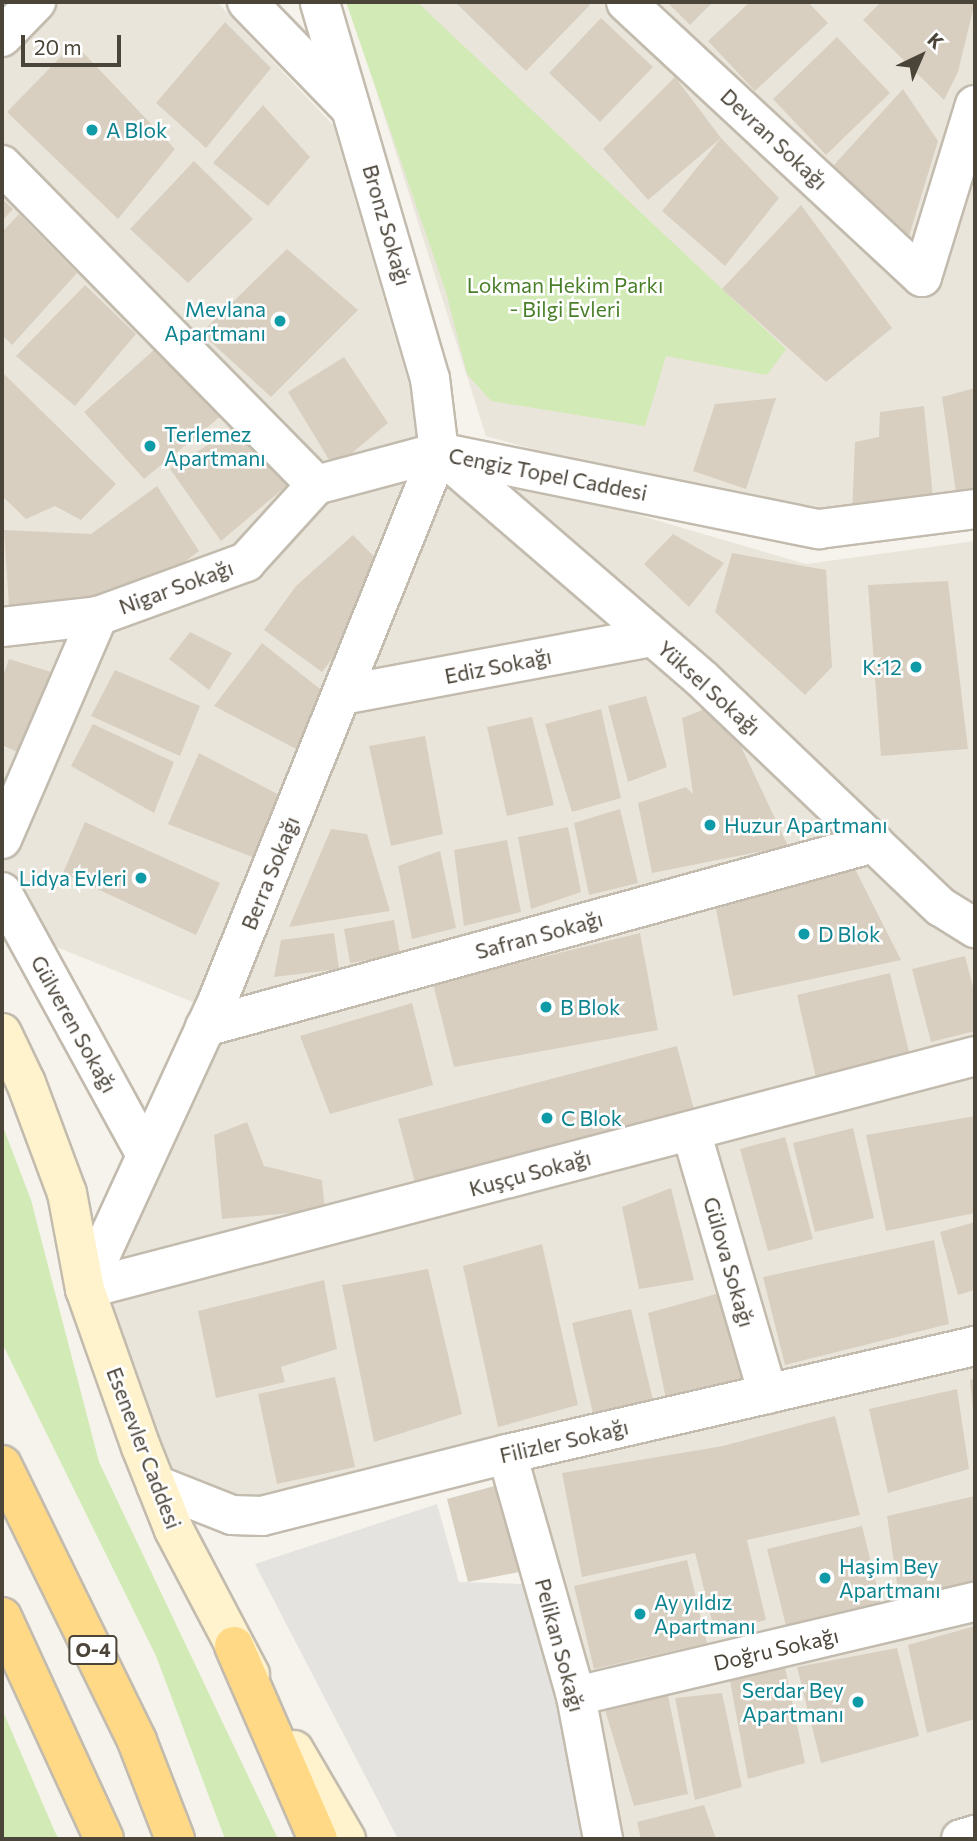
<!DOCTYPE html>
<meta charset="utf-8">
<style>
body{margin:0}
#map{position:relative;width:977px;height:1841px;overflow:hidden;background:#f6f3ec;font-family:Commissioner,sans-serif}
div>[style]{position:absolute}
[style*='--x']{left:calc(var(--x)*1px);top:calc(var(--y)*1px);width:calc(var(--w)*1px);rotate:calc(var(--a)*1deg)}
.residential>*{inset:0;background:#eae5da}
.green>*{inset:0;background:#d2eab5}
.parking>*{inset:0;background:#e5e3e0}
.building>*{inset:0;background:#d8cfc1}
.roads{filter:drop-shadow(2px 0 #c2bbae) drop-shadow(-2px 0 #c2bbae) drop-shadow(0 2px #c2bbae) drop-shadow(0 -2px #c2bbae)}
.minor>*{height:38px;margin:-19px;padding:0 19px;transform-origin:19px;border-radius:19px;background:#fff}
.tertiary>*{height:38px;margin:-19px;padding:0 19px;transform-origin:19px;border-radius:19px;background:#fff}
.secondary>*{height:38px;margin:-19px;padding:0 19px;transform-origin:19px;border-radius:19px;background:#fff3cd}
.trunk>*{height:38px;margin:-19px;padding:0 19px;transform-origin:19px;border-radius:19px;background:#ffd985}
.dots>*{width:19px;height:19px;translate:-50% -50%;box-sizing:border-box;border:4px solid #fff;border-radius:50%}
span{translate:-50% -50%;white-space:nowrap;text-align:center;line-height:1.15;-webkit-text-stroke:5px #fff;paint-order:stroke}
.shield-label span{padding:2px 5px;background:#fff;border:2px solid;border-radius:5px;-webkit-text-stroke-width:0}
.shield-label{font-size:19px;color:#4b4439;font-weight:700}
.culture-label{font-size:21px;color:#0d838f}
.left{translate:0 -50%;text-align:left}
.right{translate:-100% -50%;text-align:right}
.street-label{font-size:21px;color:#4b4439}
.park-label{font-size:21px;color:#4a7f2a}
.frame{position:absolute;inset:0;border:4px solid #4b4439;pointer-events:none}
.north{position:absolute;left:886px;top:21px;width:70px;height:70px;-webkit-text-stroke:5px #fff;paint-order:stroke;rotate:44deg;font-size:19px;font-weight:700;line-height:28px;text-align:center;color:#4b4439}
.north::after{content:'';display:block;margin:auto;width:24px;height:32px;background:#4b4439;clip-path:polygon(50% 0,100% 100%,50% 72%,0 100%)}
.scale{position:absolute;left:21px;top:35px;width:100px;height:32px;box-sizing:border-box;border:4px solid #4b4439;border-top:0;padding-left:9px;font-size:21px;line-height:24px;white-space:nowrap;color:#4b4439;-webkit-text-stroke:5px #fff;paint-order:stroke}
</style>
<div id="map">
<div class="residential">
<div style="clip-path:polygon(57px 2px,217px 2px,333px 125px,429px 454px,806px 564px,975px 541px,975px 1839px,617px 1839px,505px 1447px,187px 1519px,94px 1282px,210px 1009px,2px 925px,2px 60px)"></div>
<div style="clip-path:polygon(348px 2px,975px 2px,975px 508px,815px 530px,486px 436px)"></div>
</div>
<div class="green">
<div style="clip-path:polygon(346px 2px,417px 2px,786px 349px,767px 375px,666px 356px,645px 426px,491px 401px,467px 374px,446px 292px)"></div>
<div style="clip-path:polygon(2px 1124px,31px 1200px,99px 1462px,278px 1839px,225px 1839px,156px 1656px,2px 1343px)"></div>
<div style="clip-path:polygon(2px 1709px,55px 1832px,59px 1839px,2px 1839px)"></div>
</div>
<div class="parking">
<div style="clip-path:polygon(437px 1504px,459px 1582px,522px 1584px,595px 1837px,398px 1839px,255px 1564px)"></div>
</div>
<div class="building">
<div style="clip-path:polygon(455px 2px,587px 2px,590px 5px,526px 71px)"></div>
<div style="clip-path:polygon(667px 2px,713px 2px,690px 25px)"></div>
<div style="clip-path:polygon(750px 2px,808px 2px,828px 23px,755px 91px,708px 41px)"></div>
<div style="clip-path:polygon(881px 2px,975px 2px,958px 72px,944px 100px,863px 20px)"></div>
<div style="clip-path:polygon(601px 18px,653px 67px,600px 122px,549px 73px)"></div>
<div style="clip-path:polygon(225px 22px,271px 68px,206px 148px,156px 103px)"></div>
<div style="clip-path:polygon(837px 37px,890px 93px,826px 155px,773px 99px)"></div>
<div style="clip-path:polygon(74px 43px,175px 149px,118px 219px,7px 112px)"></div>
<div style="clip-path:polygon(675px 77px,721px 138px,779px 198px,725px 266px,662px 211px,721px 138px,648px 200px,603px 149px)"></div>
<div style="clip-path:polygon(903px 89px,938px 141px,909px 236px,833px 166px)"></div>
<div style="clip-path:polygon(263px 105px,310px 157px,268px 206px,213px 163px)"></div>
<div style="clip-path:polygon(194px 161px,253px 219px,188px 283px,130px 229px)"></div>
<div style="clip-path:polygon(2px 199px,13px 209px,2px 221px)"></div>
<div style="clip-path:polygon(801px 205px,892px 328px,826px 382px,722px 289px)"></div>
<div style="clip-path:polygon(19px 214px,77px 273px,12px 345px,2px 335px,2px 232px)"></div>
<div style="clip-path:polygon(287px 249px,358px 310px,271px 397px,201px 333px)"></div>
<div style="clip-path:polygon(85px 285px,136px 334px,75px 406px,16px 356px)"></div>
<div style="clip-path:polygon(155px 349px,226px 412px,144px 479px,84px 412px)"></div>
<div style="clip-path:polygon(344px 357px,388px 423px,334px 468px,288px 392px)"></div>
<div style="clip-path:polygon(2px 372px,116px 484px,81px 520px,55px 506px,26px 519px,2px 496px)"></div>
<div style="clip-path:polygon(975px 388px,975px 494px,957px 499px,942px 397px)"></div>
<div style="clip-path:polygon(776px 398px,746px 489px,693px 471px,715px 404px)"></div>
<div style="clip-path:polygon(924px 406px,933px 497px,852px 513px,855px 442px,879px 437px,880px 412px)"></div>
<div style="clip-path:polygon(242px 423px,290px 483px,221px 541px,170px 469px)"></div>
<div style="clip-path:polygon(157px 486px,199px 551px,131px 603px,9px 607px,4px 530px,91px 534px)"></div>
<div style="clip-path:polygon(673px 534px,724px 563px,689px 607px,644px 564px)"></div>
<div style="clip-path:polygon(353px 535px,387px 570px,349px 636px,322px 672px,264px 630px,296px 586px)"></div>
<div style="clip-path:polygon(732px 553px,826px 570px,832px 667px,805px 695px,715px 612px)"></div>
<div style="clip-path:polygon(948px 581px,968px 749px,881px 756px,868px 585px)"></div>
<div style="clip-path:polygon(190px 632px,232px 653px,209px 690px,169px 659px)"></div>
<div style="clip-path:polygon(262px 643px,334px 700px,302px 752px,214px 706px)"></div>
<div style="clip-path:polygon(9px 659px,51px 672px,26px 756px,2px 745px,2px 679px)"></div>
<div style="clip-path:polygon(115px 670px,200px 706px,180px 756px,91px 716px)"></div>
<div style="clip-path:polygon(646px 696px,667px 767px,628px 782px,608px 706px)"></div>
<div style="clip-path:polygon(710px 707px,720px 727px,730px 723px,788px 846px,652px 873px,638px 803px,686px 787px,693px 794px,682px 718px)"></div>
<div style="clip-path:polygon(601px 709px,621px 798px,572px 812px,545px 724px)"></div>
<div style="clip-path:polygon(532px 717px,554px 805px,507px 816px,487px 727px)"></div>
<div style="clip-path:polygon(93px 724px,174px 762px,154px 813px,71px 766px)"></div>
<div style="clip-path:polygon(425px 736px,443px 834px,391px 846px,369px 746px)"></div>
<div style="clip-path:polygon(199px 753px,283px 797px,257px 859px,168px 824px)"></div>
<div style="clip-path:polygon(620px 809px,638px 883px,589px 895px,574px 823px)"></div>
<div style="clip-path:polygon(85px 822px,220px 883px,196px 935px,63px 873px)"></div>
<div style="clip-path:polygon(568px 827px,581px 892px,531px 909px,518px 837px)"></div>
<div style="clip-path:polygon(331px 829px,367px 834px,390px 911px,289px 927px)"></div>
<div style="clip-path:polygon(507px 840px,521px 912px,464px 926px,454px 850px)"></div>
<div style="clip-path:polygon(440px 851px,456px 928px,412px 939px,398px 866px)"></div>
<div style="clip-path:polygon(854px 867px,901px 960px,733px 996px,716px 909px)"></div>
<div style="clip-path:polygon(394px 920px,400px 954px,350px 963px,344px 929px)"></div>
<div style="clip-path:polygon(334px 933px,339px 969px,274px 977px,281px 940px)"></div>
<div style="clip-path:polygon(640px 933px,658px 1030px,454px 1067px,433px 984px)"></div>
<div style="clip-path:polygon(965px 956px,975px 995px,975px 1031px,931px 1042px,912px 969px)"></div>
<div style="clip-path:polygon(890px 973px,911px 1060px,817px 1082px,797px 995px)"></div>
<div style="clip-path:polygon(412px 1003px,433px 1085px,330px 1114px,300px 1036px)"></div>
<div style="clip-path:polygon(677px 1046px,696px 1117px,417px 1190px,398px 1119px)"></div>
<div style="clip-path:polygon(975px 1116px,975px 1213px,886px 1231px,866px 1135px)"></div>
<div style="clip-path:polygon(247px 1122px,264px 1166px,322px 1180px,325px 1210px,222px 1219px,214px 1135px)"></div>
<div style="clip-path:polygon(853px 1128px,874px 1218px,815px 1232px,793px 1143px)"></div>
<div style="clip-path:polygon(785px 1137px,813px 1239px,768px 1251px,740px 1149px)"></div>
<div style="clip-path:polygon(671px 1188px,694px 1280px,639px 1289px,622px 1207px)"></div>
<div style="clip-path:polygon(975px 1222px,975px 1290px,958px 1295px,940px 1232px)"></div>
<div style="clip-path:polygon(934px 1240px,949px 1324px,785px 1365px,763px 1277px)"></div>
<div style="clip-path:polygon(542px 1244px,578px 1405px,498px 1427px,463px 1266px)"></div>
<div style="clip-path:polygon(428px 1269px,462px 1414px,374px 1442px,342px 1285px)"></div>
<div style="clip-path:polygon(324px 1280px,337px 1349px,281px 1367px,285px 1382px,216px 1398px,198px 1311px)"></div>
<div style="clip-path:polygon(727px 1291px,755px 1374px,666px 1399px,648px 1313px)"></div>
<div style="clip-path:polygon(631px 1309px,653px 1400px,593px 1414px,572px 1323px)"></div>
<div style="clip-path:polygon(335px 1377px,355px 1467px,277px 1484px,258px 1394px)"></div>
<div style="clip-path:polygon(975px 1378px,975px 1410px,973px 1410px,970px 1380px)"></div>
<div style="clip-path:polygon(957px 1389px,969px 1469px,888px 1493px,869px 1409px)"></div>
<div style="clip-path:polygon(835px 1416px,860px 1515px,747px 1540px,766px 1620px,715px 1633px,695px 1553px,582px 1577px,562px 1473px,723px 1446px)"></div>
<div style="clip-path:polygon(498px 1485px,524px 1571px,468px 1582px,447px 1499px)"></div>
<div style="clip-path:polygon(975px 1496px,975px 1593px,901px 1610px,887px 1516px)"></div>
<div style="clip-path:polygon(862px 1526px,882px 1607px,787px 1630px,767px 1549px)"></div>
<div style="clip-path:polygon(687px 1560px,707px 1643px,594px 1669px,574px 1586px)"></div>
<div style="clip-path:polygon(975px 1626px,975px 1719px,927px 1733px,908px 1645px)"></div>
<div style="clip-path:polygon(897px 1648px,919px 1736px,821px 1763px,797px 1667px)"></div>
<div style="clip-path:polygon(785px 1667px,805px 1763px,748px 1779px,730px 1681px)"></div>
<div style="clip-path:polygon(667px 1690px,688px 1794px,634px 1806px,605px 1710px)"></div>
<div style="clip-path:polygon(722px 1693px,742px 1787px,695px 1800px,675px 1698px)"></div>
<div style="clip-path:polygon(704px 1805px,716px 1839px,641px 1839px,637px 1822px)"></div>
</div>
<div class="roads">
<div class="minor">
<div style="--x:247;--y:2;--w:148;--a:45.8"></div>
<div style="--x:626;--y:2;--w:404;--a:42.9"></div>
<div style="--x:922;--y:277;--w:180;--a:-72.9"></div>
<div style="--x:439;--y:452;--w:347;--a:40.8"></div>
<div style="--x:702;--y:679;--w:330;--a:43.7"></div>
<div style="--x:941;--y:907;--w:40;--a:32"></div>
<div style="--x:2;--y:627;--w:97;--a:-6.5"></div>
<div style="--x:98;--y:616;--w:158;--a:-20"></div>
<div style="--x:246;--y:562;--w:104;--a:-47.7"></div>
<div style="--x:342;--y:695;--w:316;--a:-10.6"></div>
<div style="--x:2;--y:839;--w:243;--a:-66.7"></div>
<div style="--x:2;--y:892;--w:300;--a:61.3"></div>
<div style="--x:205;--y:1027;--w:694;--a:-15.38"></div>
<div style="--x:691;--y:1131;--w:274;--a:73.7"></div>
<div style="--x:85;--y:1289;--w:321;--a:-65.3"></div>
<div style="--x:219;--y:997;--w:588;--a:-68.02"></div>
<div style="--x:439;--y:452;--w:74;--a:-97"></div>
<div style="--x:430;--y:379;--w:393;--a:-106.3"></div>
<div style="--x:85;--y:1289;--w:920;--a:-14.67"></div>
<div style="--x:507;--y:1454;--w:252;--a:74.1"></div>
<div style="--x:576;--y:1696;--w:146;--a:79.3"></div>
<div style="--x:156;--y:1485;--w:82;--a:21.5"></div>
<div style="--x:232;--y:1515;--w:30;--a:2"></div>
<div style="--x:262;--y:1516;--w:253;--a:-14.2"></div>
<div style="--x:507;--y:1454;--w:480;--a:-13"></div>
<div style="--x:576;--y:1696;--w:410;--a:-13.3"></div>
<div style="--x:961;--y:1839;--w:15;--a:-16"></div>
</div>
<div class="tertiary">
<div style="--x:2;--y:37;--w:49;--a:-45.8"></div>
<div style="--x:2;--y:165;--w:448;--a:45.5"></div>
<div style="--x:316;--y:485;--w:127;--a:-15"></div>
<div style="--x:439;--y:452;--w:388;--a:11.5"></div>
<div style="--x:819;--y:529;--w:157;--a:-7.3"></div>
</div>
<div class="secondary">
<div style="--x:2;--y:1033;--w:55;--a:64.4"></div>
<div style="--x:26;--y:1083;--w:117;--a:69.6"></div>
<div style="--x:67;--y:1193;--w:98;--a:79.4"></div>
<div style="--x:85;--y:1289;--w:168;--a:70.5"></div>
<div style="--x:141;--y:1447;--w:89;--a:68.3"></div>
<div style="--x:174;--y:1530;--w:163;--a:62.2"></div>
<div style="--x:294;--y:1750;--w:103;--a:59.7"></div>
</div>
<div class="trunk">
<div style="--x:2;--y:1465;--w:307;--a:63.9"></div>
<div style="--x:137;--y:1741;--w:105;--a:68.8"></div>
<div style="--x:2;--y:1617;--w:244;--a:65.3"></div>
<div style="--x:234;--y:1646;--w:210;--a:66.5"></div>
</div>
</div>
<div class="dots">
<div style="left:92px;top:130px;background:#0f9aa8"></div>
<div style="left:280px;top:321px;background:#0f9aa8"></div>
<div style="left:150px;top:446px;background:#0f9aa8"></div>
<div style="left:916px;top:667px;background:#0f9aa8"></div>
<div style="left:710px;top:825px;background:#0f9aa8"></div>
<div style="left:141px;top:878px;background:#0f9aa8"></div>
<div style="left:804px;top:934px;background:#0f9aa8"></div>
<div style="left:546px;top:1007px;background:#0f9aa8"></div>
<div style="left:547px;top:1118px;background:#0f9aa8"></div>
<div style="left:825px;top:1578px;background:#0f9aa8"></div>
<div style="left:640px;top:1614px;background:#0f9aa8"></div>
<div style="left:858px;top:1702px;background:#0f9aa8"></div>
</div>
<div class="shield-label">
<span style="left:93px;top:1650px">O-4</span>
</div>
<div class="culture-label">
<span class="left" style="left:106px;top:130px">A Blok</span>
<span class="right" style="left:266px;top:321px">Mevlana<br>Apartmanı</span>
<span class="left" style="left:164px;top:446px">Terlemez<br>Apartmanı</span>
<span class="right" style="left:902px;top:667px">K:12</span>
<span class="left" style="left:724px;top:825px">Huzur Apartmanı</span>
<span class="right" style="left:127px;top:878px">Lidya Evleri</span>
<span class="left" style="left:818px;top:934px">D Blok</span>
<span class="left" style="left:560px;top:1007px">B Blok</span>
<span class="left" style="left:561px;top:1118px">C Blok</span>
<span class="left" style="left:839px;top:1578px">Haşim Bey<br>Apartmanı</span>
<span class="left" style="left:654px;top:1614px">Ay yıldız<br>Apartmanı</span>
<span class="right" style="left:844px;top:1702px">Serdar Bey<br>Apartmanı</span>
</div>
<div class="street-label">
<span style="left:774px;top:139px;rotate:43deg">Devran Sokağı</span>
<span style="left:387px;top:225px;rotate:74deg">Bronz Sokağı</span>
<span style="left:548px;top:474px;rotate:11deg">Cengiz Topel Caddesi</span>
<span style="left:176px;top:587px;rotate:-20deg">Nigar Sokağı</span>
<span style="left:498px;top:666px;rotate:-11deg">Ediz Sokağı</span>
<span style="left:709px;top:688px;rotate:42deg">Yüksel Sokağı</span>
<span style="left:270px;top:873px;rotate:-68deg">Berra Sokağı</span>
<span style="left:539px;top:935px;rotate:-15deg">Safran Sokağı</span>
<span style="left:74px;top:1024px;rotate:61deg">Gülveren Sokağı</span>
<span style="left:530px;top:1173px;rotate:-15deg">Kuşçu Sokağı</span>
<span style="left:729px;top:1262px;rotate:74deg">Gülova Sokağı</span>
<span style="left:564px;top:1441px;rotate:-13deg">Filizler Sokağı</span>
<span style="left:144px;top:1448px;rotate:69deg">Esenevler Caddesi</span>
<span style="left:560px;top:1645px;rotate:75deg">Pelikan Sokağı</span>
<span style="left:776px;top:1649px;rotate:-13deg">Doğru Sokağı</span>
</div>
<div class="park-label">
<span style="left:565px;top:297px">Lokman Hekim Parkı<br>- Bilgi Evleri</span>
</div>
<div class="frame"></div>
<div class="north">K</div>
<div class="scale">20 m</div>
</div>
